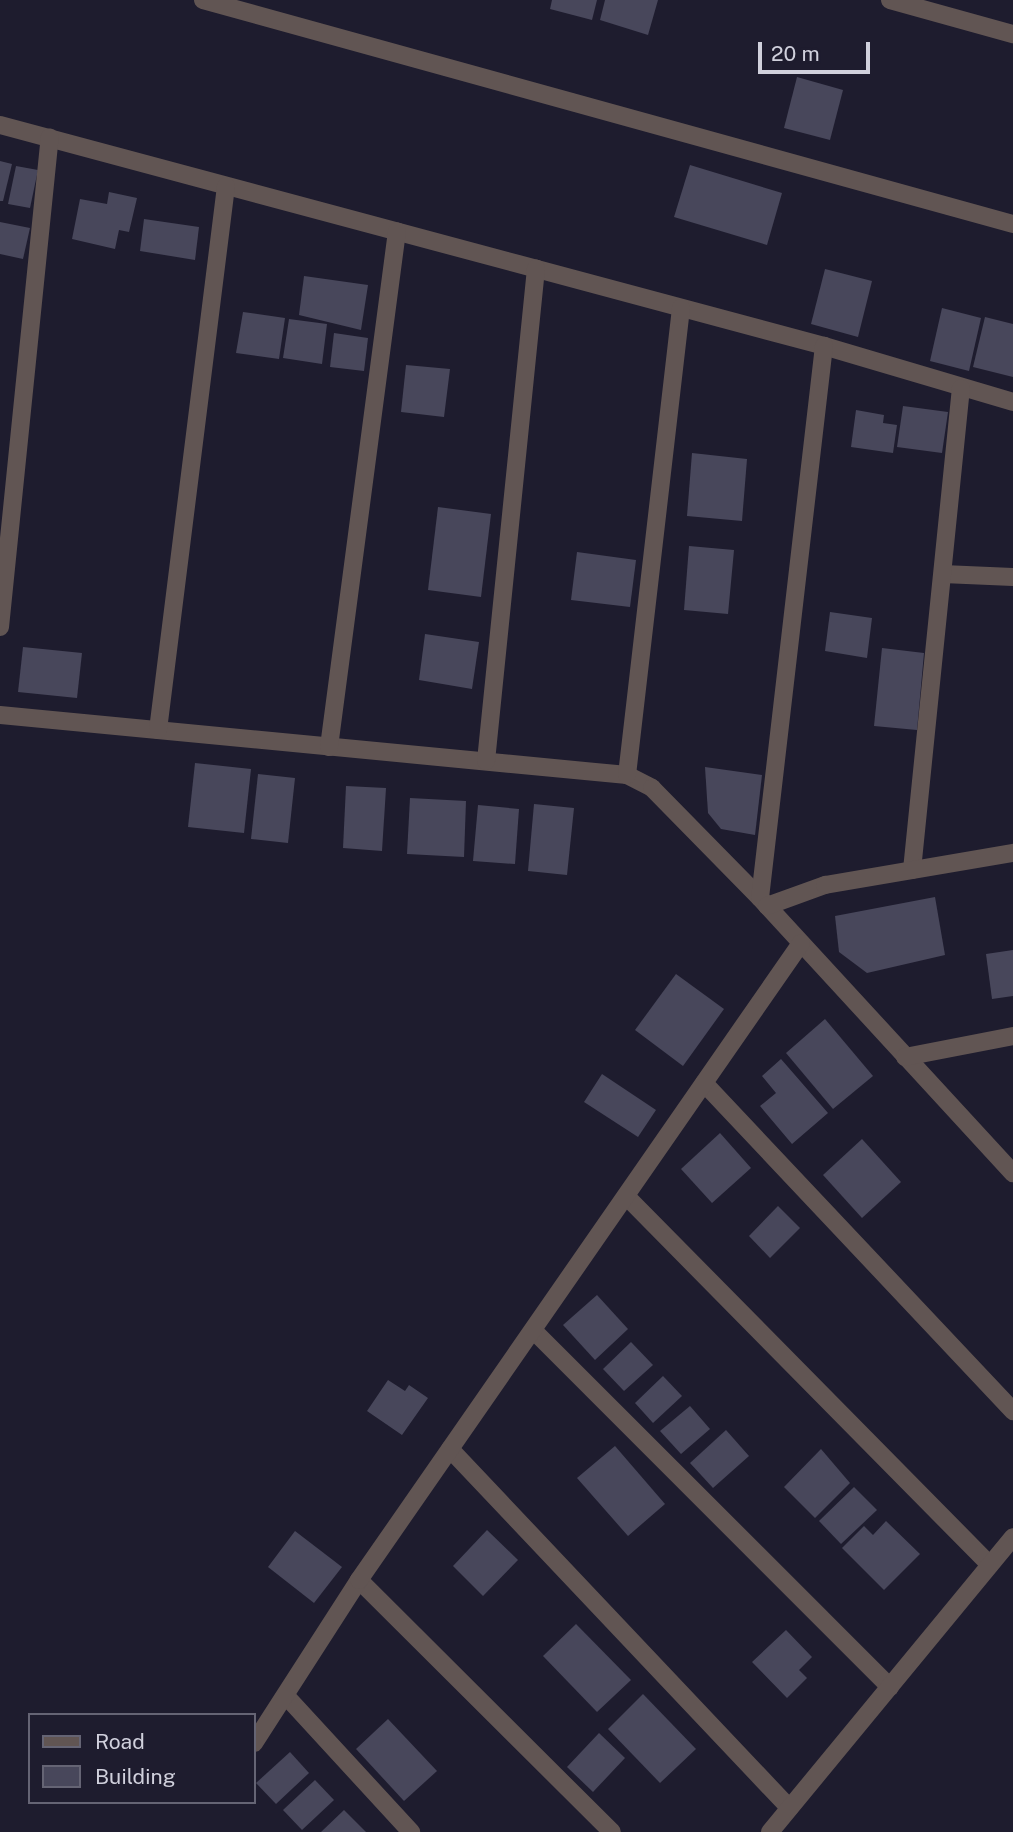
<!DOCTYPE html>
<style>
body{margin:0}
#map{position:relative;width:1013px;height:1832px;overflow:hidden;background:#1e1c2e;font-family:"Public Sans",sans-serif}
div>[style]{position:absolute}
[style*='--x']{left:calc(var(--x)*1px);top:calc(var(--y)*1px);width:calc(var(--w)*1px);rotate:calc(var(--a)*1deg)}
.building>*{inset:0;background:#48475b}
.minor>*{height:18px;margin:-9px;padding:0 9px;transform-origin:9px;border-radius:9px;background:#615553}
span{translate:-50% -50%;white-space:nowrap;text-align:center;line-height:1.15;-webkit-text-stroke:5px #1e1c2e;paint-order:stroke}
.legend{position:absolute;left:28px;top:1713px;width:228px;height:91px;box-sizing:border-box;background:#1e1c2e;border:2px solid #656474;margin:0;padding:9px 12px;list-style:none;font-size:21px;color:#d0d0dc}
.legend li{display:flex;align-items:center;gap:14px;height:35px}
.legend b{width:35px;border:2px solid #656474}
.scale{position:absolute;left:758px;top:42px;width:112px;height:32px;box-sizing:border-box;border:4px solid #d0d0dc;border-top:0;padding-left:9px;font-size:21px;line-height:24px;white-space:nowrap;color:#d0d0dc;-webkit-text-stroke:5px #1e1c2e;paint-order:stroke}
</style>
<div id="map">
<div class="building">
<div style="clip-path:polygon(552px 0,597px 0,592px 20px,550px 9px)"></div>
<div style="clip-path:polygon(605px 0,658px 0,648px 35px,600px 20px)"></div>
<div style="clip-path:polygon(797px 77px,843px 90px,830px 140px,784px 128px)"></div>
<div style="clip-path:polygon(0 161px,12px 164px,3px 201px,0 201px)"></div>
<div style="clip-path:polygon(690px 165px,782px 193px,767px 245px,674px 217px)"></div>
<div style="clip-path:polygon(16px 166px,38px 170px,30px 208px,8px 204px)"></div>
<div style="clip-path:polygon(109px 192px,137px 198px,129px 232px,119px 230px,115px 249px,72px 239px,80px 199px,107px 204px)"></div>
<div style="clip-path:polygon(144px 219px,199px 227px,195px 260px,140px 251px)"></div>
<div style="clip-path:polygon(0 222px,30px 228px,23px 259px,0 254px)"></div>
<div style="clip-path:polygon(825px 269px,872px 281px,858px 337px,811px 324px)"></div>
<div style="clip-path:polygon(304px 276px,368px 285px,361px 330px,299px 315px)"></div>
<div style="clip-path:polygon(942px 308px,981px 318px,969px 371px,930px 361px)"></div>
<div style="clip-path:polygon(243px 312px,285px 318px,279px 359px,236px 353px)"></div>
<div style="clip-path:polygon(985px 317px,1013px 324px,1013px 377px,973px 367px)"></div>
<div style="clip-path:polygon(289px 319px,327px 324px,322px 364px,283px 358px)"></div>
<div style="clip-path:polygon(334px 333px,368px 338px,364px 371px,330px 367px)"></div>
<div style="clip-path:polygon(406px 365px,450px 369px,444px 417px,401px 412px)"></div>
<div style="clip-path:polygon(903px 406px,948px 412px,942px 453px,897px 447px)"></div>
<div style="clip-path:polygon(856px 410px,884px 415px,883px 423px,897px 425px,893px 453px,851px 447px)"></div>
<div style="clip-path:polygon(692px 453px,747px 459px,742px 521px,687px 516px)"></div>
<div style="clip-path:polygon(438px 507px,491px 514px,481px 597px,428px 590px)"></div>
<div style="clip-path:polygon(689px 546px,734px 550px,728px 614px,684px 610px)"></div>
<div style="clip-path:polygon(577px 552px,636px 560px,630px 607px,571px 600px)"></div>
<div style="clip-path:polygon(830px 612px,872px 618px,867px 658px,825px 651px)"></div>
<div style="clip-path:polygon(425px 634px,479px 642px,472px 689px,419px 680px)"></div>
<div style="clip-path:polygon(23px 647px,82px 653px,77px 698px,18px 692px)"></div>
<div style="clip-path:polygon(882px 648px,924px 653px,917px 730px,874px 726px)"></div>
<div style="clip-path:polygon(195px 763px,251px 769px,244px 833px,188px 827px)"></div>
<div style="clip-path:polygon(705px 767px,762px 775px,755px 835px,721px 829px,708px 813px)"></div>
<div style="clip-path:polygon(258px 774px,295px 778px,288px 843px,251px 839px)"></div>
<div style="clip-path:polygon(346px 786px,386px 788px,382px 851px,343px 848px)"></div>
<div style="clip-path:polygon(410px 798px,466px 801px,464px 857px,407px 854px)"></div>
<div style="clip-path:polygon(534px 804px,574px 808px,567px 875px,528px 871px)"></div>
<div style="clip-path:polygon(478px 805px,519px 809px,515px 864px,473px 861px)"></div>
<div style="clip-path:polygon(935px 897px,945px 955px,867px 973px,839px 952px,835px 916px)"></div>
<div style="clip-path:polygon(1013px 950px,1013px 996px,992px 999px,986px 954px)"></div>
<div style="clip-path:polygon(676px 974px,724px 1009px,683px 1066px,635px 1030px)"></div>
<div style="clip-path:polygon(825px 1019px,873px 1076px,833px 1109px,786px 1053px)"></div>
<div style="clip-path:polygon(781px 1059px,828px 1113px,792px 1144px,760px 1106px,776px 1093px,762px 1076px)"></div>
<div style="clip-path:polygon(602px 1074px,656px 1110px,638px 1137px,584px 1102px)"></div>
<div style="clip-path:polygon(720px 1133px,751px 1168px,712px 1203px,681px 1169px)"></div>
<div style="clip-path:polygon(862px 1139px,901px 1182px,862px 1218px,823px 1175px)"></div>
<div style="clip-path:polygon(778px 1206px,800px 1228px,770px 1258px,749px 1236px)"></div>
<div style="clip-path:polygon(597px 1295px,628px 1329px,595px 1360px,563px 1325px)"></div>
<div style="clip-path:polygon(631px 1342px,653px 1365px,624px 1391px,603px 1369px)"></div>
<div style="clip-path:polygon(663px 1376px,682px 1396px,653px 1423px,635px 1403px)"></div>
<div style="clip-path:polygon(388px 1380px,405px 1391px,409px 1385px,428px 1398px,402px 1435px,367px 1411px)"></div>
<div style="clip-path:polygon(690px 1406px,710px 1429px,681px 1454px,660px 1431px)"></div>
<div style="clip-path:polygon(726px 1430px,749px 1456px,713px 1488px,690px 1463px)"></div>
<div style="clip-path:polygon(615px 1446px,665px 1504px,628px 1536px,577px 1478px)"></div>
<div style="clip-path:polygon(821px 1449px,850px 1483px,815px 1518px,784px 1487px)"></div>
<div style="clip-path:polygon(854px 1487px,877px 1510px,841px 1544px,819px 1521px)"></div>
<div style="clip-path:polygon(886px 1521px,920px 1554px,884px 1590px,842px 1548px,864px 1526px,873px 1535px)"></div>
<div style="clip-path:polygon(487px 1530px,518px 1560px,483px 1596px,453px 1566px)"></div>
<div style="clip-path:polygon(295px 1531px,342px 1567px,314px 1603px,268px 1567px)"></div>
<div style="clip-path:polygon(576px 1624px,631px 1680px,597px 1712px,543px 1656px)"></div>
<div style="clip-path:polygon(786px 1630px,812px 1657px,799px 1670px,807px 1678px,787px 1698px,752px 1662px)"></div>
<div style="clip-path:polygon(643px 1694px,696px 1749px,660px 1783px,608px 1729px)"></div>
<div style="clip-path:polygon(388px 1719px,437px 1771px,404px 1801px,356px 1749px)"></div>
<div style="clip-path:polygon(599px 1733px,625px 1758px,593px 1792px,567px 1767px)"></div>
<div style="clip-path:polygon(290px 1752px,309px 1773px,276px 1804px,256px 1783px)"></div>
<div style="clip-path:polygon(315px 1780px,334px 1800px,302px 1830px,283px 1810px)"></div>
<div style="clip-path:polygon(344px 1810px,366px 1832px,321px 1832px)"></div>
</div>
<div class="minor">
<div style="--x:203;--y:0;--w:840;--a:15.46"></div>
<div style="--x:890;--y:0;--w:128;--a:15.5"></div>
<div style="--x:0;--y:125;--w:853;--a:15.01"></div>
<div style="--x:824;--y:346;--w:197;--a:16.5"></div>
<div style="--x:943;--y:574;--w:70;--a:2.5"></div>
<div style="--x:0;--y:627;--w:492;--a:-84.2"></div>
<div style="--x:0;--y:715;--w:630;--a:5.47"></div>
<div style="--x:627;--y:775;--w:28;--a:27"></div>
<div style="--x:652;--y:788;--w:154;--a:45.5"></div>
<div style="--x:760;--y:898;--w:374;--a:47.4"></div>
<div style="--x:158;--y:730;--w:548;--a:-82.87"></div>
<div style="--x:329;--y:747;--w:520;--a:-82.49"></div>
<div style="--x:486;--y:761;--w:495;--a:-84.2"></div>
<div style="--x:627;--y:775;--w:470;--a:-83.4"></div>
<div style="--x:912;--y:870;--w:484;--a:-84.2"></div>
<div style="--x:760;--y:898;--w:556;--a:-83.39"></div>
<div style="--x:767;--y:906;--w:62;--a:-19.9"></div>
<div style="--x:825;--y:885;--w:191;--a:-9.7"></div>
<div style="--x:905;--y:1057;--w:110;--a:-11"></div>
<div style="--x:704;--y:1083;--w:451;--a:46.7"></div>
<div style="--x:626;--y:1196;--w:518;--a:45.39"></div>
<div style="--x:533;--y:1330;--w:505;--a:45"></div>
<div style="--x:450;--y:1449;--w:494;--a:46.6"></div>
<div style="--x:359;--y:1580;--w:357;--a:44.9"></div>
<div style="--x:286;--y:1696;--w:185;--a:47.4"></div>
<div style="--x:254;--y:1743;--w:194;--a:-57.2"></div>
<div style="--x:359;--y:1580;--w:775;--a:-55.24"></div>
<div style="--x:770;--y:1832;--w:382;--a:-50.5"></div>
</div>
<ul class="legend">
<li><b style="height:9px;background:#615553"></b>Road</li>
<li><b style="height:19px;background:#48475b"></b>Building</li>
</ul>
<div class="scale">20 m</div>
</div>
